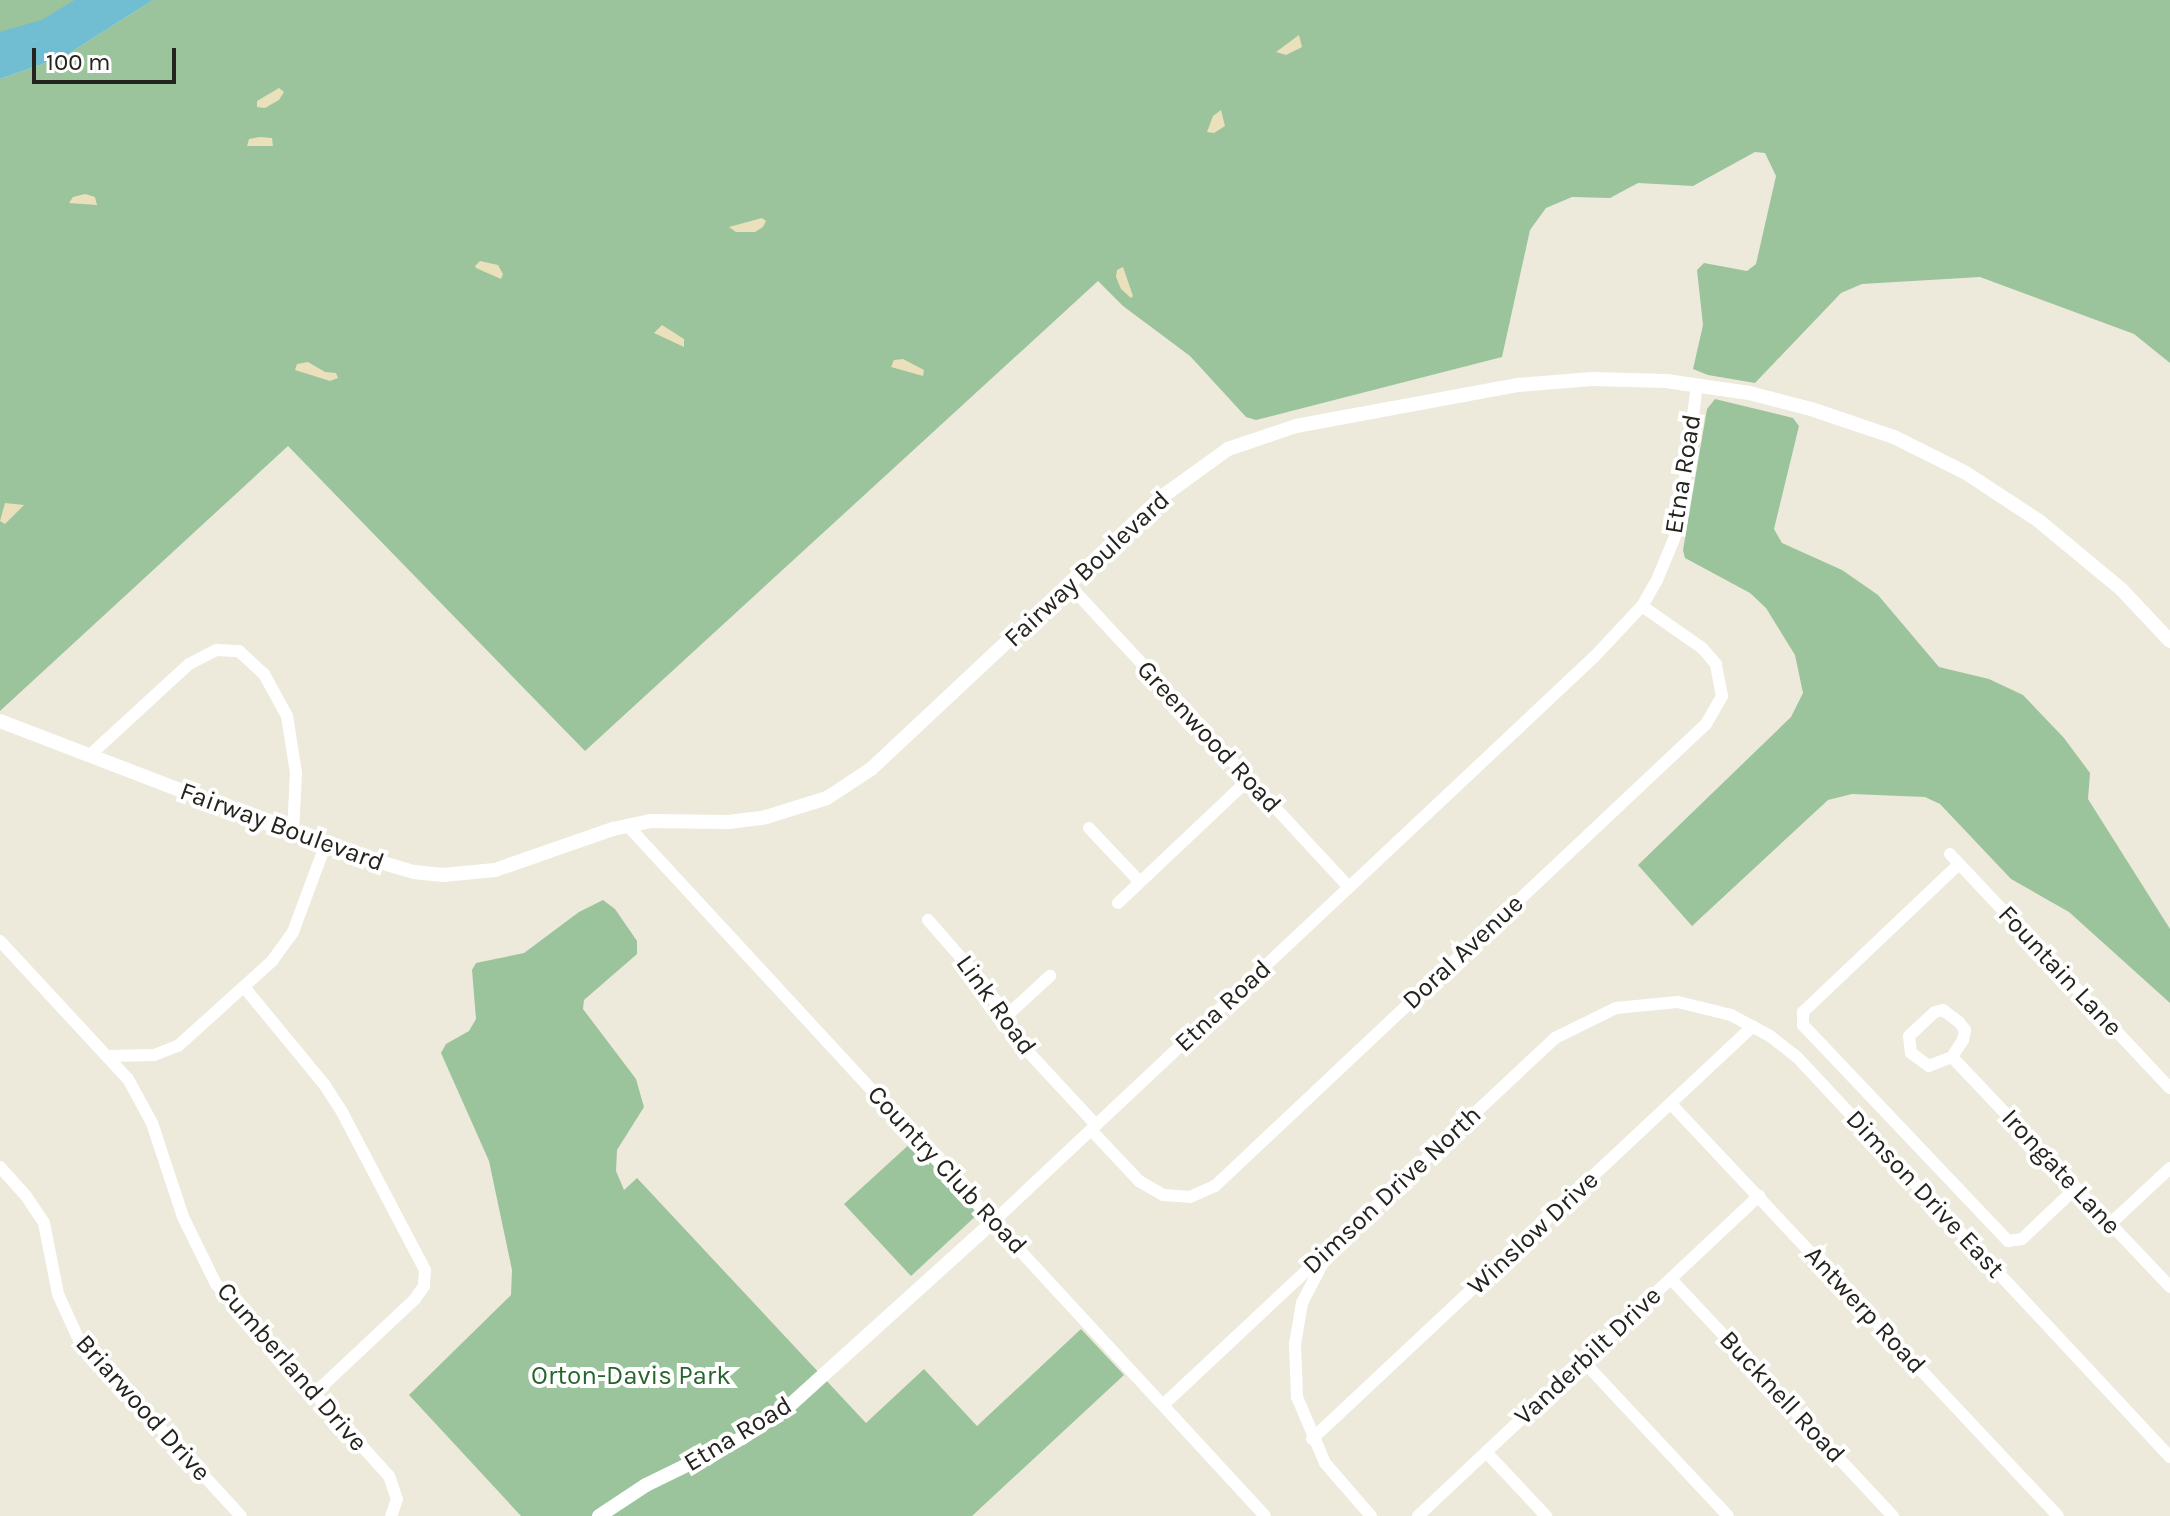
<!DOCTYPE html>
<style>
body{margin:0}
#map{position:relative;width:2170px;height:1516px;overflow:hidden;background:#edeadc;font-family:Karla,sans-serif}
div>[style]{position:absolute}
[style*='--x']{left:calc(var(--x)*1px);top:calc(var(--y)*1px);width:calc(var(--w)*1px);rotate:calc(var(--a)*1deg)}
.green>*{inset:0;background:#9bc49c}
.sand>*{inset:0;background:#eae0bb}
.water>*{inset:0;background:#71bed2}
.river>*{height:18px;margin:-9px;padding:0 9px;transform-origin:9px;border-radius:9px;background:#71bed2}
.minor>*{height:12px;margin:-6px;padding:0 6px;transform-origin:6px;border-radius:6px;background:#fff}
.tertiary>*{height:14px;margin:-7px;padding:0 7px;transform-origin:7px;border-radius:7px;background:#fff}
span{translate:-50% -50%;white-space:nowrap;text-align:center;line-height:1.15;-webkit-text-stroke:8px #fff;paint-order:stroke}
.street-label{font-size:26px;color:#24231d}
.park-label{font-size:26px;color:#25652b}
.scale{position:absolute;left:32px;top:48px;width:144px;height:36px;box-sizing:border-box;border:4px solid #24231d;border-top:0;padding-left:10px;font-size:24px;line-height:28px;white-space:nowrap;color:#24231d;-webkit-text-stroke:6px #fff;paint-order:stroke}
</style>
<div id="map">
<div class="green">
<div style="clip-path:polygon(0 0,96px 0,64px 25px,34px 41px,0 44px)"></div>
<div style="clip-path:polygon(153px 0,2170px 0,2170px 363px,2134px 334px,1980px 277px,1862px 284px,1841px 293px,1755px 383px,1708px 375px,1693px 369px,1703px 325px,1697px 270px,1704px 263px,1747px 271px,1756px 264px,1776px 176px,1765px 153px,1755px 152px,1693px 186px,1638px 183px,1610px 198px,1572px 197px,1546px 208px,1530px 230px,1502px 357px,1256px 420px,1246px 417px,1190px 356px,1123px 306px,1098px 281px,585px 751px,288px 446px,0 711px,0 79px,65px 56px)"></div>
<div style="clip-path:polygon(1715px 399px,1793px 418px,1799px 426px,1774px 529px,1782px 543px,1842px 570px,1878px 595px,1939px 667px,1989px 679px,2023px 695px,2064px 738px,2090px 773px,2088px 799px,2170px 929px,2170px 1003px,2069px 912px,2011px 879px,1940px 804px,1925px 797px,1852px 794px,1828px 800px,1692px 926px,1638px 865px,1791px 717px,1803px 693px,1795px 655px,1766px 608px,1750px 593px,1685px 558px,1683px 550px,1707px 409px)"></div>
<div style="clip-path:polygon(603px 900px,615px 909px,637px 941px,637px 954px,584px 1000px,583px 1009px,636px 1079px,644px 1107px,617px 1150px,616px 1171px,624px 1190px,637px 1178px,866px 1423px,924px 1369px,977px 1426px,1081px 1329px,1124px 1375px,972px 1516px,521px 1516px,409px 1395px,511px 1295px,512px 1270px,489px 1161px,441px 1053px,446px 1044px,469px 1031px,476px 1019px,472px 970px,476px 963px,524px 953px,579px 912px)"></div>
<div style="clip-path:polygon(913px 1141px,979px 1213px,911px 1276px,844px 1204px)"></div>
</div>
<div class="sand">
<div style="clip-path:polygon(1299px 35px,1302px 47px,1286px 55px,1276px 52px)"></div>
<div style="clip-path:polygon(279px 88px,284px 92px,279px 100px,265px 108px,257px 107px,257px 101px)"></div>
<div style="clip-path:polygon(1221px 110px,1225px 126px,1214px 133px,1207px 132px,1213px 116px)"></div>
<div style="clip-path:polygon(260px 137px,272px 138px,273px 146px,247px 146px,249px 139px)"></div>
<div style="clip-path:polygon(85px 194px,95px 197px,97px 205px,69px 203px,73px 197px)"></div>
<div style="clip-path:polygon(762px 218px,766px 221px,763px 227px,755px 232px,736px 232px,729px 227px)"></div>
<div style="clip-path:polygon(480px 261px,498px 265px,503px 274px,501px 279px,476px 268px,475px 266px)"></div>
<div style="clip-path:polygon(1123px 267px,1133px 296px,1131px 298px,1121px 289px,1116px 277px,1117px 270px)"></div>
<div style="clip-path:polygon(662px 325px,684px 339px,684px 347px,654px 333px)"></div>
<div style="clip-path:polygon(903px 359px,924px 370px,923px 376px,891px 367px,894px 360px)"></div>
<div style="clip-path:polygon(308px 362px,325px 372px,336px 373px,338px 378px,330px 381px,295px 370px,297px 364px)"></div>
<div style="clip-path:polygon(5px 503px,24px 505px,5px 524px,0 521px)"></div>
</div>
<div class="water">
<div style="clip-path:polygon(96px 0,153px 0,65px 56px,0 79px,0 44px,34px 41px,64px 25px)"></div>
</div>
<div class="river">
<div style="--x:0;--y:41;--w:48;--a:-15.8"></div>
<div style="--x:46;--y:28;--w:54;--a:-31.3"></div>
</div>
<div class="minor">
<div style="--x:1070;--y:586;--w:410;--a:47.2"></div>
<div style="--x:90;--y:755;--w:134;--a:-42.6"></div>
<div style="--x:189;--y:664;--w:31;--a:-27"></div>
<div style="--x:217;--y:650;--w:22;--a:3"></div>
<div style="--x:239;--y:651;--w:34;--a:43"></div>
<div style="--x:264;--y:674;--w:48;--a:61.3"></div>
<div style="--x:287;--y:716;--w:58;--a:81"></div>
<div style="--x:296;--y:773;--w:60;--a:92.9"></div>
<div style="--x:627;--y:825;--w:940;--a:47.28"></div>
<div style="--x:1089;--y:828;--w:74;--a:46.6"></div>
<div style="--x:1950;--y:854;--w:321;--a:46.8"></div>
<div style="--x:1959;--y:864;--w:215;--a:136.5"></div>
<div style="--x:1803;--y:1012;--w:13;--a:90"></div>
<div style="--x:1803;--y:1025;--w:298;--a:46.5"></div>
<div style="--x:2008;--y:1241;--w:14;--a:-8"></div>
<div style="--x:2022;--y:1239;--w:74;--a:-43.4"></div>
<div style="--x:1118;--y:903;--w:180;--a:-43.4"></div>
<div style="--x:928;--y:920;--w:85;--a:48.8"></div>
<div style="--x:984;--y:984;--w:68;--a:58.9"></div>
<div style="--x:1019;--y:1042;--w:113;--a:47.1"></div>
<div style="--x:0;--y:941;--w:188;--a:47.2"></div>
<div style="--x:128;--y:1079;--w:50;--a:61.4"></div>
<div style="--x:152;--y:1123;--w:99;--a:71.7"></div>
<div style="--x:183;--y:1217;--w:75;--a:63.8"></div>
<div style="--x:216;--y:1284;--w:258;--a:48"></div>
<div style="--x:389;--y:1476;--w:24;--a:71"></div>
<div style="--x:397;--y:1499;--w:18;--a:109"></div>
<div style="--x:244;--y:987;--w:126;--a:50.5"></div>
<div style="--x:324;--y:1084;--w:33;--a:57"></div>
<div style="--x:342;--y:1112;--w:178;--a:62.3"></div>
<div style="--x:425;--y:1270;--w:16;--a:94"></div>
<div style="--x:424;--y:1286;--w:16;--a:125"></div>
<div style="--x:415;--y:1299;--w:139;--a:136.8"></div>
<div style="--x:1943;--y:1010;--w:20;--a:37"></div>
<div style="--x:1959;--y:1022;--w:10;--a:53"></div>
<div style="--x:1965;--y:1030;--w:10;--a:101"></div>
<div style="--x:1963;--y:1040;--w:20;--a:123"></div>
<div style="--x:1952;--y:1057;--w:25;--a:159"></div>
<div style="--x:1929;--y:1066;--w:22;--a:-144"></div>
<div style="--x:1911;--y:1053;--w:17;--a:-97"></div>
<div style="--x:1909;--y:1036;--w:35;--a:-43"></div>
<div style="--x:1935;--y:1012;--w:8;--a:-14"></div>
<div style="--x:1003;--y:1019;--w:64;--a:-42.5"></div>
<div style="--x:107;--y:1056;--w:47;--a:-1.2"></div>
<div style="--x:154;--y:1055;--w:26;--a:-21"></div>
<div style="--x:178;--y:1046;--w:127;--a:-42.1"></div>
<div style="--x:272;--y:961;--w:36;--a:-54"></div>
<div style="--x:293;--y:932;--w:92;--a:-69.6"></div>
<div style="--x:1952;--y:1057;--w:317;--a:46.5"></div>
<div style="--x:1671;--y:1104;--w:565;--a:46.79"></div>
<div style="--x:1091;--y:1130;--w:70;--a:46.7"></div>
<div style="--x:1139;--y:1181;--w:28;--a:30"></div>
<div style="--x:1163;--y:1195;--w:27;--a:4"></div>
<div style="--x:1190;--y:1197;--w:27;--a:-24"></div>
<div style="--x:1215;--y:1186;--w:674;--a:-43.26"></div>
<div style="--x:1706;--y:724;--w:32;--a:-60"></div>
<div style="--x:1722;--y:696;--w:33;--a:-101"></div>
<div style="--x:1716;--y:664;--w:21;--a:-131"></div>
<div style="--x:1702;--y:648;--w:73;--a:-145"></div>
<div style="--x:0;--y:1167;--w:39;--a:48"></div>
<div style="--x:26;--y:1196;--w:32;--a:56"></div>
<div style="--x:44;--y:1223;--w:72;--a:78.8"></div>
<div style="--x:58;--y:1294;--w:51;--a:65.5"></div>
<div style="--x:79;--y:1340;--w:239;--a:47.4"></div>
<div style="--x:994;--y:1221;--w:825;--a:-43.23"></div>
<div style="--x:1595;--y:656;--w:69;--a:-46.8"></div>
<div style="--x:1642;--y:606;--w:30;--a:-60"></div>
<div style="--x:1657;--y:580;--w:57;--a:-67.5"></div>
<div style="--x:1679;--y:527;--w:143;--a:-82.8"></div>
<div style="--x:2110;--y:1224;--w:82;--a:-43"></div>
<div style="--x:1326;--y:1257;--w:52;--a:117.6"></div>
<div style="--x:1302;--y:1303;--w:42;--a:99.7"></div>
<div style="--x:1295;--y:1344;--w:53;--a:87.8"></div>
<div style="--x:1297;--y:1397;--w:72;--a:67"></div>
<div style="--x:1325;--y:1463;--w:70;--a:49"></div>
<div style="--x:1671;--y:1279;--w:325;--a:46.9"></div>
<div style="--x:1583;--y:1361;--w:212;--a:46.9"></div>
<div style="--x:1163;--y:1405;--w:537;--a:-43.11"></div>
<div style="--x:1555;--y:1038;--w:68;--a:-26.2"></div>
<div style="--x:1616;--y:1008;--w:62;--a:-5.5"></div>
<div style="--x:1678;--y:1002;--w:55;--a:13.8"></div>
<div style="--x:1731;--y:1015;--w:44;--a:28.3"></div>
<div style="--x:1770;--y:1036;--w:34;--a:38"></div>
<div style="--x:1797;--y:1057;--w:547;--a:47"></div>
<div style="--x:1312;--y:1439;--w:604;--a:-43.12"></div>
<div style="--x:1486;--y:1452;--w:88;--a:46.8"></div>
<div style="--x:1418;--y:1516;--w:468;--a:-43.2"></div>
</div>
<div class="tertiary">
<div style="--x:0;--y:721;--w:348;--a:21"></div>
<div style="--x:325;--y:846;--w:93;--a:16.3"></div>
<div style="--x:414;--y:872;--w:29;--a:6"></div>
<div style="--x:443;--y:875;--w:52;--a:-5.5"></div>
<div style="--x:495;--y:870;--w:125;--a:-19.2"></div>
<div style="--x:613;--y:829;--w:38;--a:-12"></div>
<div style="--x:650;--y:821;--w:78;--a:0.7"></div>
<div style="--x:728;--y:822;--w:38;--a:-7"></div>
<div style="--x:766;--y:817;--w:64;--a:-17.3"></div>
<div style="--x:827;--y:798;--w:53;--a:-33.4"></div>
<div style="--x:871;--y:769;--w:400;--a:-43.1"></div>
<div style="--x:1163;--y:496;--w:80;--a:-35.9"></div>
<div style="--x:1228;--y:449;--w:72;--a:-18.7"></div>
<div style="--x:1296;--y:426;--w:226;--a:-10.5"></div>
<div style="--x:1518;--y:385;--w:74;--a:-4.6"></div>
<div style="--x:1592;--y:379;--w:74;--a:1.5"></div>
<div style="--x:1666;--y:381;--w:84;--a:8.2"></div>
<div style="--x:1749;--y:393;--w:64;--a:14.5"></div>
<div style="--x:1811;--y:409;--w:88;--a:18.6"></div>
<div style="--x:1894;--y:437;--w:80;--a:26.6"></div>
<div style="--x:1966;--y:473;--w:87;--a:33.3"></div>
<div style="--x:2039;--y:521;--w:108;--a:39.7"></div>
<div style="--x:2122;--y:590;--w:70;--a:46.7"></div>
<div style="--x:599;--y:1516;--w:56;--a:-33.4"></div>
<div style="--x:646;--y:1485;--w:107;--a:-26.1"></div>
<div style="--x:742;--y:1438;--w:55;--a:-34"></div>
<div style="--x:788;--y:1407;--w:278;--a:-42.1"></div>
</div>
<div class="street-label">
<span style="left:1683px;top:474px;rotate:-81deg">Etna Road</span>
<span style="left:1087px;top:569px;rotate:-43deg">Fairway Boulevard</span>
<span style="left:1209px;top:737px;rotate:47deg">Greenwood Road</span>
<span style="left:282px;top:827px;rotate:20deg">Fairway Boulevard</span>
<span style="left:1463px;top:952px;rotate:-43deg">Doral Avenue</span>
<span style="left:2060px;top:971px;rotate:47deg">Fountain Lane</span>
<span style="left:996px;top:1005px;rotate:54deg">Link Road</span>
<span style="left:1223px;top:1006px;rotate:-43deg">Etna Road</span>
<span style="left:947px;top:1170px;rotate:47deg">Country Club Road</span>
<span style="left:2061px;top:1172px;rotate:47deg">Irongate Lane</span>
<span style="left:1392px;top:1190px;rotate:-43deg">Dimson Drive North</span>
<span style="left:1925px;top:1194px;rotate:47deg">Dimson Drive East</span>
<span style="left:1533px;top:1233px;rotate:-43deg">Winslow Drive</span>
<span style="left:1865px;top:1310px;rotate:47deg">Antwerp Road</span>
<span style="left:1588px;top:1356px;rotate:-43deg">Vanderbilt Drive</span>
<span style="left:292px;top:1367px;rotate:49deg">Cumberland Drive</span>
<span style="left:1782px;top:1397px;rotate:47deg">Bucknell Road</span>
<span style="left:143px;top:1408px;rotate:48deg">Briarwood Drive</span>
<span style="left:738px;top:1434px;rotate:-31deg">Etna Road</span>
</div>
<div class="park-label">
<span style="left:631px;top:1376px">Orton-Davis Park</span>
</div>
<div class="scale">100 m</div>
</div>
